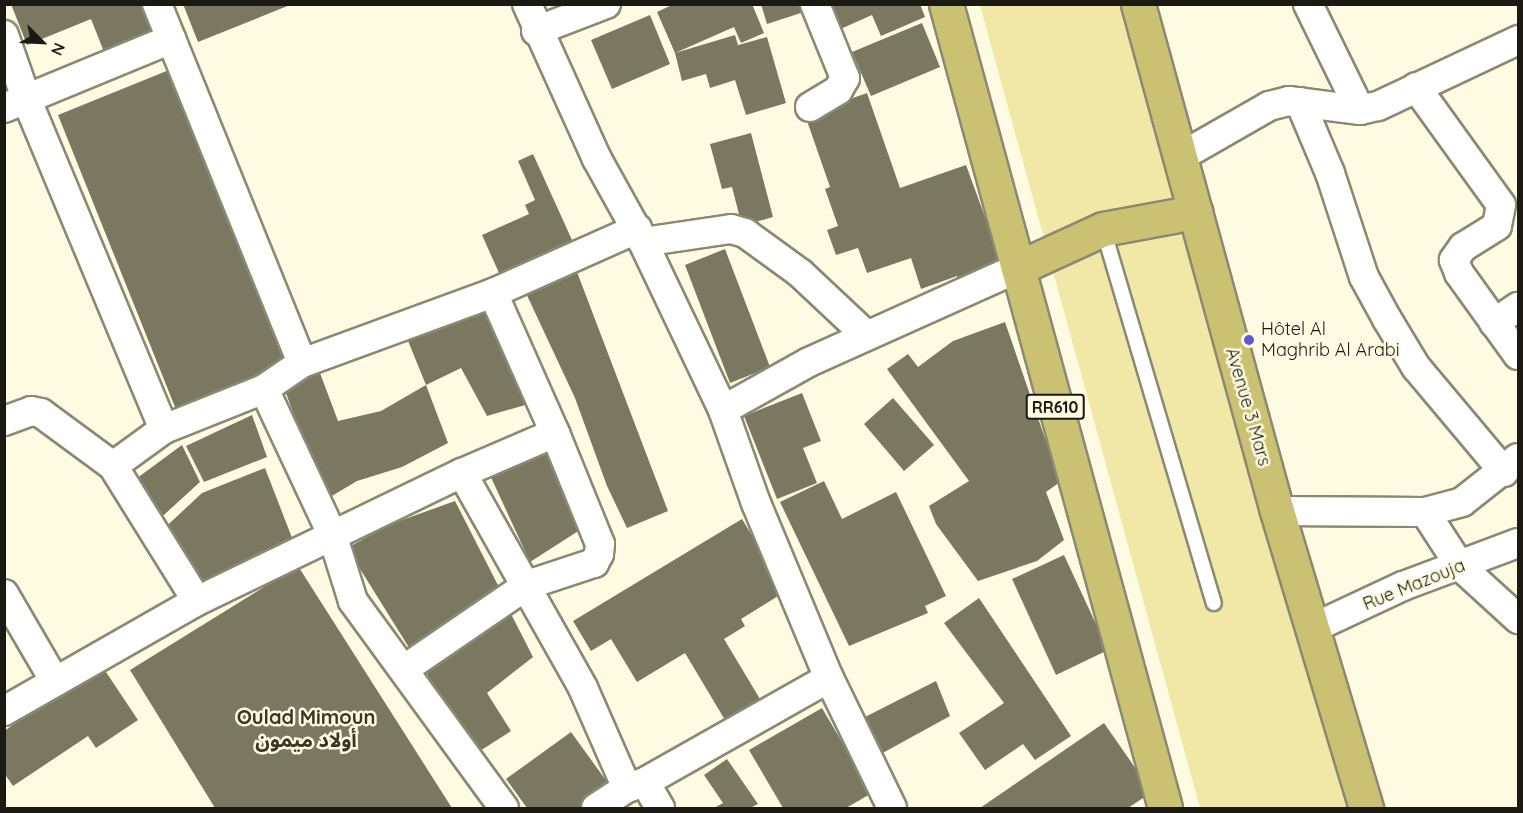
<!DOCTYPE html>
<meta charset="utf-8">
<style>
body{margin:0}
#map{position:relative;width:1523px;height:813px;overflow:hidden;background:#fefbe2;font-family:Quicksand,"Noto Sans Arabic",sans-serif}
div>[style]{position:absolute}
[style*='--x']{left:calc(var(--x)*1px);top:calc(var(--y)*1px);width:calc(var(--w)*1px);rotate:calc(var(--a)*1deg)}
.green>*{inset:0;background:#f1e8a7}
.building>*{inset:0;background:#7b7862}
.roads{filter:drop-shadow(2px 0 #8b8972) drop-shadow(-2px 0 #8b8972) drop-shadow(0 2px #8b8972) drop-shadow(0 -2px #8b8972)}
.service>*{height:14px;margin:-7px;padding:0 7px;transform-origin:7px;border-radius:7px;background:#fff}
.minor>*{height:28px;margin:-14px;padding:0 14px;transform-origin:14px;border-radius:14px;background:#fff}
.primary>*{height:33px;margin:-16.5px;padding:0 16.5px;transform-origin:16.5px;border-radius:16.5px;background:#cbc172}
.dots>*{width:16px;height:16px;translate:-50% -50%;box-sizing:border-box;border:3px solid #fefbe2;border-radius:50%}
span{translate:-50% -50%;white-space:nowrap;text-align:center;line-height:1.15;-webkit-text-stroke:5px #fefbe2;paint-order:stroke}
.shield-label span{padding:2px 4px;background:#fefbe2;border:2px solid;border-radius:4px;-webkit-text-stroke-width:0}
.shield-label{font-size:16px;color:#1b1a12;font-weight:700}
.poi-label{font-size:18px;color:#1b1a12}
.left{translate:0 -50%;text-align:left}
.street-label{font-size:18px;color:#1b1a12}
.neighbourhood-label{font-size:20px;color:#393623;font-weight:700}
.frame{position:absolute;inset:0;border:6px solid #1b1a12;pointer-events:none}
.north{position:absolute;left:12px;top:12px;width:60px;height:60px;-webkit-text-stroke:4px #fefbe2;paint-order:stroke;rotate:114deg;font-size:16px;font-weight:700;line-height:24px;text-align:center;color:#1b1a12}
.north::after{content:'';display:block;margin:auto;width:21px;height:27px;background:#1b1a12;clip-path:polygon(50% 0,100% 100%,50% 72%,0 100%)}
</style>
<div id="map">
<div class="green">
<div style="clip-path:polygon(980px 5px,1121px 5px,1166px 170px,1358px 808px,1200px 808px)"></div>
</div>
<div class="building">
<div style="clip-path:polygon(11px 4px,140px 4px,154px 38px,106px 57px,91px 19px,27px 45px)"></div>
<div style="clip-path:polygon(183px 4px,290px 4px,290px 5px,198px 42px)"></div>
<div style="clip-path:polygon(674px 4px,752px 4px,764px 33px,741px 43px,734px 27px,675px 53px,735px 35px,738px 45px,735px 46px,767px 37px,786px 103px,746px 115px,735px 80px,710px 88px,706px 74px,682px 81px,675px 53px,657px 12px)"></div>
<div style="clip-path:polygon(761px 4px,805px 4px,807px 11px,767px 24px)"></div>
<div style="clip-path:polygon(824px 4px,920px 4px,925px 17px,881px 36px,872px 15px,836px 31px)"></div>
<div style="clip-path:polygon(650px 15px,670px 64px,612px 89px,591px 40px)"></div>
<div style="clip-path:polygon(922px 23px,940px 67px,871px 96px,852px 52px)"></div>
<div style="clip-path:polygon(169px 70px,287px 368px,177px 412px,58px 115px)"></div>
<div style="clip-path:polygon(867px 93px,900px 188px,966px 165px,1004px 269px,960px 285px,957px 276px,921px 289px,911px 258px,867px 273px,858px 248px,836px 255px,827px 230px,838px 226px,825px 189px,830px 187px,805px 115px)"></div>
<div style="clip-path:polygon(751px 133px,773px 217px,742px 226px,732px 187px,722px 189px,710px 144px)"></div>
<div style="clip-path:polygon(533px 154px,572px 240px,499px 273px,482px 235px,529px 214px,525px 205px,535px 200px,518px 161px)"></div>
<div style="clip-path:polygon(725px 249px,770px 367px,730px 383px,685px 265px)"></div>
<div style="clip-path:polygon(577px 272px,668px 511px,627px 528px,607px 486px,575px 398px,524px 289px)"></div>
<div style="clip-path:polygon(493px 310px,503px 351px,525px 405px,487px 416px,461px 368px,426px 385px,406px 336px)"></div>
<div style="clip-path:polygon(1005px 322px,1060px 482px,1046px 492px,1064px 540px,1037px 561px,978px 581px,936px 524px,929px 506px,969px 481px,887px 369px,908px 354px,918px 367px,953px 341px)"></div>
<div style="clip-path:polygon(320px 373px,338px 421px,381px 411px,426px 385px,448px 443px,402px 467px,357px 481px,325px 500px,283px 385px)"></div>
<div style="clip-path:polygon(802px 393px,821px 441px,803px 448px,817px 483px,777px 499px,744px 416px)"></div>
<div style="clip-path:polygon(893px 398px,934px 445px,904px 471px,864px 424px)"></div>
<div style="clip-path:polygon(252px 415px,267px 457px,204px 482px,186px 446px)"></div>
<div style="clip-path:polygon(182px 445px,200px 482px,155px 523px,129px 484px)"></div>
<div style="clip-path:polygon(546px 449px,561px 488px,583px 528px,530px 562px,489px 473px)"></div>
<div style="clip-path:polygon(265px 468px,294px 543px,199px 590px,157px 535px,202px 493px)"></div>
<div style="clip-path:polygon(824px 481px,842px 519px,896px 492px,946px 596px,925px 606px,928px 613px,849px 646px,780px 502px)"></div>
<div style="clip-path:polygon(455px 501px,504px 597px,413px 654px,347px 548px,391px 524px)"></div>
<div style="clip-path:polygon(742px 519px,786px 591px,741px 619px,745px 626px,724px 639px,763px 704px,728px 725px,685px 653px,637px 682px,611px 639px,591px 651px,573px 621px)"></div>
<div style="clip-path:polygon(1064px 555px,1108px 650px,1056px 675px,1012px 579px)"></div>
<div style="clip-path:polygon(298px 566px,452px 808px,215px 808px,130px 670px)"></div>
<div style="clip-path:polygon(979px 598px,1071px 736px,1035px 760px,1023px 744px,985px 770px,959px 733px,1004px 703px,944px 623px)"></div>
<div style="clip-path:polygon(508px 608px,533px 657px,487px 693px,511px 731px,472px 756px,421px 663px)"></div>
<div style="clip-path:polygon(102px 666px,138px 720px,96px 748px,88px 736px,13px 786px,4px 773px,4px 731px)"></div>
<div style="clip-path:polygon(936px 681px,950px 716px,879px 755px,861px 719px)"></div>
<div style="clip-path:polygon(822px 708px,872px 793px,846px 808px,783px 808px,749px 750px)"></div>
<div style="clip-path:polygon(1104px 723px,1152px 792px,1128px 808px,980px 808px)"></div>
<div style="clip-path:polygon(571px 732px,610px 786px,579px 808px,527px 808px,506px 779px)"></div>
<div style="clip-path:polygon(727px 759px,758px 804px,750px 808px,714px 808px,723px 803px,704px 775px)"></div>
</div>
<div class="roads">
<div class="service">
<div style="--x:1103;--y:229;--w:390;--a:73.5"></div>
</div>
<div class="minor">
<div style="--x:157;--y:4;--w:387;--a:68"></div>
<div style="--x:527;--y:4;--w:170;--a:65.7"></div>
<div style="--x:597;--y:159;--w:95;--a:61"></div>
<div style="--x:643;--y:242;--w:186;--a:64.5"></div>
<div style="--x:723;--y:410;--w:99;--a:70.5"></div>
<div style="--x:756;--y:503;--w:190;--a:67.4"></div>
<div style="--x:829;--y:678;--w:144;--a:64.1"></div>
<div style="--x:1308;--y:4;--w:118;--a:63.9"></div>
<div style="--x:536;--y:31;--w:75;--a:-21.1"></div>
<div style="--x:4;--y:35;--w:67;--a:70.8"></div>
<div style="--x:26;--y:98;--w:359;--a:67.4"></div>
<div style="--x:1416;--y:87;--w:145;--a:54.2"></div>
<div style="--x:1501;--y:205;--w:21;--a:101"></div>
<div style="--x:1497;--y:226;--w:40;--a:148"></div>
<div style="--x:1463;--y:247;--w:16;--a:125"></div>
<div style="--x:1454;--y:260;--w:14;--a:69"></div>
<div style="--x:1459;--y:273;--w:101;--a:54.3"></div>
<div style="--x:1300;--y:102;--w:77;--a:67.1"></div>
<div style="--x:1330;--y:173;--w:109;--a:71.9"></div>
<div style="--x:1364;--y:277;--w:48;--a:61.3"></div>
<div style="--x:1387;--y:319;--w:56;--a:58.9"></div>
<div style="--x:1416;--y:367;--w:137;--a:50"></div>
<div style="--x:810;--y:107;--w:33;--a:-31"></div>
<div style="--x:838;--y:90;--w:14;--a:-60"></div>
<div style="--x:845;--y:78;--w:80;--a:-112.1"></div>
<div style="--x:4;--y:108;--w:181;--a:-22.4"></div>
<div style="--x:1180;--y:157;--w:103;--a:-29.8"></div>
<div style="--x:1269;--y:106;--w:21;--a:-14"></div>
<div style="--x:1289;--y:101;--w:72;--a:7.2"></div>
<div style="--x:1360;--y:110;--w:18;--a:-13"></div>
<div style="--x:1378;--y:106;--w:155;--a:-25.2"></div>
<div style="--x:643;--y:242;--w:89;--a:-8.4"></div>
<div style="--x:731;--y:229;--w:15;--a:16"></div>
<div style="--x:745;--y:233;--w:68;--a:36"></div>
<div style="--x:800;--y:273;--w:91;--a:43.2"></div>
<div style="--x:1494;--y:323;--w:29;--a:-34"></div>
<div style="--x:264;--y:389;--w:160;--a:64.9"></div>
<div style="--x:332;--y:534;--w:70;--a:72.6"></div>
<div style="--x:353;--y:601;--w:256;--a:53.9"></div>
<div style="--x:723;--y:410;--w:98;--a:-29.2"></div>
<div style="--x:809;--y:362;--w:229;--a:-24.2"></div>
<div style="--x:4;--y:421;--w:29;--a:-20"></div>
<div style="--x:31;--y:411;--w:10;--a:11"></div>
<div style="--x:41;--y:413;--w:89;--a:36.4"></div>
<div style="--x:113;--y:466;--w:159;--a:58.1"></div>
<div style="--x:113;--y:466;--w:63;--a:-36"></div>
<div style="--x:164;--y:429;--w:108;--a:-21.8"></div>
<div style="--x:264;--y:389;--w:46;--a:-34.4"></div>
<div style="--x:302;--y:363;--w:203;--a:-20.1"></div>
<div style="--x:493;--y:293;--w:158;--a:-24"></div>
<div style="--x:462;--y:473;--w:247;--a:60.6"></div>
<div style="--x:583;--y:688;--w:109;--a:66.3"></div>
<div style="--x:1277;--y:511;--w:148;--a:0.4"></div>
<div style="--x:1425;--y:512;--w:38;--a:-15"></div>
<div style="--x:1462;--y:502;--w:71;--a:-38.2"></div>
<div style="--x:1425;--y:512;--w:64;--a:57.1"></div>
<div style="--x:1460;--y:566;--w:79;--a:42.4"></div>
<div style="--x:4;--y:594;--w:99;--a:59.8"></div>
<div style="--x:1311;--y:629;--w:102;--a:-25.1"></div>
<div style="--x:1403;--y:586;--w:123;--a:-20.5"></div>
<div style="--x:406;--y:668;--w:147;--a:-34.4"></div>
<div style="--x:527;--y:585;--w:71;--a:-18.2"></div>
<div style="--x:594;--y:563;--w:10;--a:-61"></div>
<div style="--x:599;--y:554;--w:10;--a:-84"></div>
<div style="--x:600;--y:544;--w:120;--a:-112.1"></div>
<div style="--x:555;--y:433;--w:153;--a:-113.9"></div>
<div style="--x:4;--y:711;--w:222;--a:-29.7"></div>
<div style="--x:197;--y:601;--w:294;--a:-25.8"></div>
<div style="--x:462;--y:473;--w:101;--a:-23.3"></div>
<div style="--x:645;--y:782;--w:30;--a:60"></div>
<div style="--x:596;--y:808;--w:37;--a:-33"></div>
<div style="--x:627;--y:788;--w:19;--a:-18"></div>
<div style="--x:645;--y:782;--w:211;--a:-29.5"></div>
</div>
<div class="primary">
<div style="--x:946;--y:4;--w:833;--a:74.76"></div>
<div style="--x:1138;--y:4;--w:526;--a:74.67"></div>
<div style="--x:1277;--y:511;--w:310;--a:73.3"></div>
<div style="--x:1018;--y:268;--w:94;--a:-24.6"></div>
<div style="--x:1103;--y:229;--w:94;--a:-10.5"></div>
</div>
</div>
<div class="dots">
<div style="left:1249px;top:340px;background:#6159d2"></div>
</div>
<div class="shield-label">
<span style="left:1055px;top:407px">RR610</span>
</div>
<div class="poi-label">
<span class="left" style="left:1261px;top:340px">Hôtel Al<br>Maghrib Al Arabi</span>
</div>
<div class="street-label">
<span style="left:1248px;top:407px;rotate:74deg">Avenue 3 Mars</span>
<span style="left:1414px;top:585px;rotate:-22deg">Rue Mazouja</span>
</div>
<div class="neighbourhood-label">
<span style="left:306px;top:728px">Oulad Mimoun<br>أولاد ميمون</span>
</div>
<div class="frame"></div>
<div class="north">N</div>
</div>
